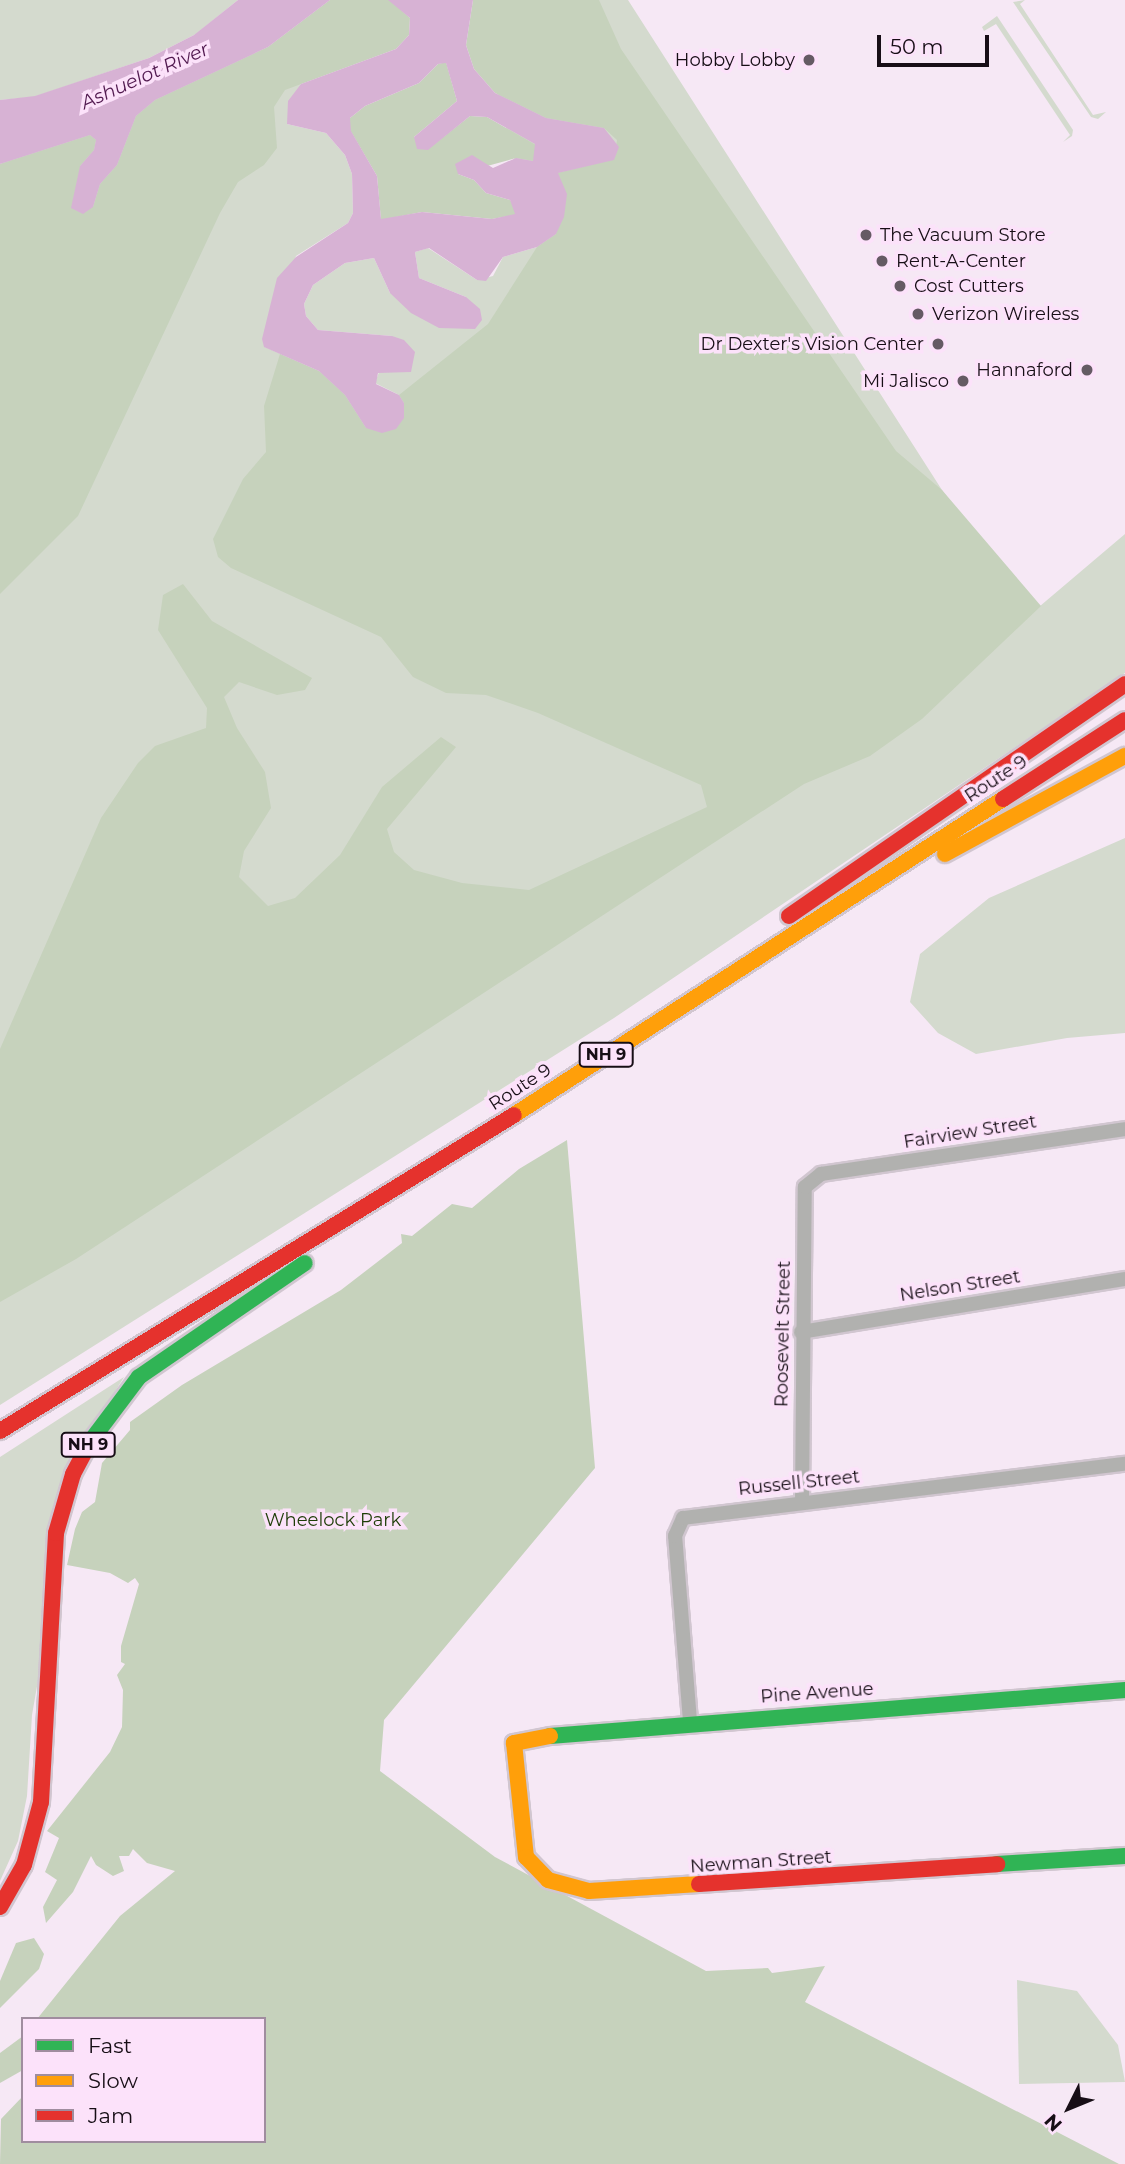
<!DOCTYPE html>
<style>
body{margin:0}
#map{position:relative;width:1125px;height:2164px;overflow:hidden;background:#f6e8f5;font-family:Montserrat,sans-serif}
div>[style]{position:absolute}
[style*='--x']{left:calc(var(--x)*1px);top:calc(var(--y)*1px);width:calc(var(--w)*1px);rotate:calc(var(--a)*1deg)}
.green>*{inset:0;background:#d4dace}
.forest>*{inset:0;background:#c6d2bc}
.water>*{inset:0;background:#d7b2d4}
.roads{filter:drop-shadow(2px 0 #d1c6d0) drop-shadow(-2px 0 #d1c6d0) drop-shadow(0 2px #d1c6d0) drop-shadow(0 -2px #d1c6d0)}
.street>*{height:14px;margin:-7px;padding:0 7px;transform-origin:7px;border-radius:7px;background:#b1b1af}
.fast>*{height:16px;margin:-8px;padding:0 8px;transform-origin:8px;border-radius:8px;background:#30b455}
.slow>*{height:16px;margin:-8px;padding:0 8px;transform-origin:8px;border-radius:8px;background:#ff9f0a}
.jam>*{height:16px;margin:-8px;padding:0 8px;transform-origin:8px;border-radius:8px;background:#e5322d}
.dots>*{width:19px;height:19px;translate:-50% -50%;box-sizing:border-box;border:4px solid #fce2fa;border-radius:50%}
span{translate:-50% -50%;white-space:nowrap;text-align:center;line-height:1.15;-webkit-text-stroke:7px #fce2fa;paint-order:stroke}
.shield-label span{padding:2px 5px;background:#fce2fa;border:2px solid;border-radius:5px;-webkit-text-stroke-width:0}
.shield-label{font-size:16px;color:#170e16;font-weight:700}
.poi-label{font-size:18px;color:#170e16}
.right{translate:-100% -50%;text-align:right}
.left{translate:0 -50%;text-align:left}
.street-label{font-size:18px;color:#170e16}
.park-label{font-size:18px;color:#1e3d07}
.water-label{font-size:19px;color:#521a50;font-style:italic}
.legend{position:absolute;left:21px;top:2017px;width:245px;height:126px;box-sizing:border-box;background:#fce2fa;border:2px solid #a08d9f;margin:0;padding:9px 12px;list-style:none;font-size:21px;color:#170e16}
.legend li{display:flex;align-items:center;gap:14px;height:35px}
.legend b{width:35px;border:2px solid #a08d9f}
.north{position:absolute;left:1034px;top:2073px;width:70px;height:70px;-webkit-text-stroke:5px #fce2fa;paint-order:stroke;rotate:227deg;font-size:19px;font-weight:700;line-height:28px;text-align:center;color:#170e16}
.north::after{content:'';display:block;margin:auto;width:24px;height:32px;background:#170e16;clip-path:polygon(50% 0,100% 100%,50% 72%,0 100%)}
.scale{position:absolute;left:877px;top:35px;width:112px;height:32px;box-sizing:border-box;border:4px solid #170e16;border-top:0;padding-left:9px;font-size:21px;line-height:24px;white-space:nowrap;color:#170e16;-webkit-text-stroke:5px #fce2fa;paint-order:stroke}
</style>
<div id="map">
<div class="green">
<div style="clip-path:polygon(0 0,238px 0,196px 34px,149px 58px,34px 97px,0 100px)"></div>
<div style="clip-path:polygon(330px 0,287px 124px,326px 133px,345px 155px,352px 174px,353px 213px,348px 223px,296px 256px,265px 347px,319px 371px,399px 395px,375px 383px,392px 336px,318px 330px,306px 316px,304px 304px,313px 285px,345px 263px,374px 258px,390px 293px,466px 297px,419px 278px,415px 252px,428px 248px,477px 280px,493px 276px,503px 257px,537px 247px,473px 0,628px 0,942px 490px,1033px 612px,1125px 534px,1125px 673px,614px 1018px,0 1405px,0 164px,268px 47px)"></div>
<div style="clip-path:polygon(1025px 0,1020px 4px,1093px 115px,1106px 112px,1098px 119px,1091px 117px,1013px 2px)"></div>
<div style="clip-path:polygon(997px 16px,1073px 130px,1072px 136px,1063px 142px,1070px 135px,996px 24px,984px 31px,982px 27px)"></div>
<div style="clip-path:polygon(1125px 838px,1125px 1033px,1067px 1038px,976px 1054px,938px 1033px,910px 1002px,920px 954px,989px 898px)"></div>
<div style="clip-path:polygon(124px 1377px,78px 1451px,32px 1715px,27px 1796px,18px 1841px,0 1881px,0 1457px)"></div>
<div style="clip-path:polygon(1017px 1980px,1077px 1991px,1118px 2045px,1125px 2082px,1019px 2084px)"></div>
</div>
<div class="forest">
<div style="clip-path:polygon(330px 0,390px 0,410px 18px,409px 35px,396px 49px,285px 90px,274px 107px,277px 148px,264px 165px,238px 182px,220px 213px,78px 516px,0 594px,0 164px,90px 135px,96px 140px,94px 150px,80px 166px,93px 207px,100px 184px,117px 165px,136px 116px,155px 100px,268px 47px)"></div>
<div style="clip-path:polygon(473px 0,599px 0,621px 49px,896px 451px,942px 490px,1041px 606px,922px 719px,870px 756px,804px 784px,76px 1259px,0 1302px,0 1049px,101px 818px,138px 763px,155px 746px,206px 728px,207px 708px,158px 630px,163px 595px,183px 584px,212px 621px,312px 678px,305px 690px,277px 695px,239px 682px,224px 697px,237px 728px,265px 772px,271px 808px,244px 851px,239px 877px,268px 906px,295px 898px,340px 855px,382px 787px,441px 737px,456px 747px,387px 829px,394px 852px,414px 870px,462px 883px,529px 890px,707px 807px,701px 785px,538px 713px,486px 695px,446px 693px,413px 677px,381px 637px,231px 568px,218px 557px,213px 539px,243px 479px,266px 452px,264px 406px,280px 354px,319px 371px,345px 395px,366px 428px,404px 403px,399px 395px,488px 324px,537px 247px,556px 234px,557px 173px,614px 159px,617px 140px,604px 128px,546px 118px,495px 93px,474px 69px,466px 45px)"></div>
<div style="clip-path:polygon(446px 62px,457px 101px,414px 137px,428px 149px,470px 116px,487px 117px,536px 145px,534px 161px,516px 158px,458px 174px,474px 180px,486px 193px,510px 200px,515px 205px,515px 215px,492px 219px,422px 212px,381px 220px,377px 176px,350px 130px,350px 118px,365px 106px,419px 83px,438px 64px)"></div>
<div style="clip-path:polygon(567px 1140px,595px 1468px,384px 1720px,380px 1771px,495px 1857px,706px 1971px,768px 1968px,772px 1973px,825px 1966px,805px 2002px,1119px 2164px,0 2164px,1px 2119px,23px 2096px,23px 2141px,264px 2141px,264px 2019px,37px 2019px,120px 1916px,175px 1871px,147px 1863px,133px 1849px,129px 1856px,119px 1856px,124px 1871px,113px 1876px,96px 1865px,91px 1856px,73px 1892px,46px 1923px,43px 1907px,57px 1880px,45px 1872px,59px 1838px,47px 1831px,110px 1752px,122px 1727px,123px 1690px,117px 1675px,125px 1664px,121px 1662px,121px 1646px,139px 1584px,135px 1578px,128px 1583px,110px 1573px,67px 1565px,75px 1529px,82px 1512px,95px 1502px,102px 1463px,130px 1430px,130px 1422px,182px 1385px,341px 1290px,402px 1243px,401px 1234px,412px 1236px,452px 1204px,472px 1208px,519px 1169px)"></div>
<div style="clip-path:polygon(34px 1938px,44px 1954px,39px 1969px,0 2008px,0 1981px,16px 1943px)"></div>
<div style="clip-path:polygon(23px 2036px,23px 2070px,0 2083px,0 2053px)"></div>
</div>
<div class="water">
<div style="clip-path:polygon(238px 0,330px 0,268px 47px,155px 100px,136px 116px,117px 165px,100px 184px,93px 207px,83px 214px,71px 208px,80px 166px,94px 150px,96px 140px,90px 135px,0 164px,0 100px,35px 96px,149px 58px,194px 35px)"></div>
<div style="clip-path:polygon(evenodd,388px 0,473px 0,466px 45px,474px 69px,495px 93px,546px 118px,604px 128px,619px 147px,614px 160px,558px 173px,567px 194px,564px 217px,556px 234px,537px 247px,503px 257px,486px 281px,477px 280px,429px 248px,415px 252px,419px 278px,466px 297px,480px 309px,482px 320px,475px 329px,439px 328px,411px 313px,390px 293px,374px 258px,345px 263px,313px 285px,304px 304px,306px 316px,318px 330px,392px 336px,404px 340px,415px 352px,411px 372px,378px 373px,376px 384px,399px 395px,404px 403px,404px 418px,396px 429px,382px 433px,366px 428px,345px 395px,319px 371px,264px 347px,262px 339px,277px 278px,296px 257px,348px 223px,353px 213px,352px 174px,345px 155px,326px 133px,287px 124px,288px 101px,301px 84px,396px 49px,409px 35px,410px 18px,388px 0,446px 63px,457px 101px,414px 137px,417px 149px,428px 150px,470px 116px,487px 117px,535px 144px,533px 161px,516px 158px,493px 168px,472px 155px,455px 164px,458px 174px,474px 180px,486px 193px,510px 200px,515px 214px,492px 219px,422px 212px,381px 219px,377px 176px,351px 131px,350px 118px,365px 106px,419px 83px,438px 64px,446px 63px)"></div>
</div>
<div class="roads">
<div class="street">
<div style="--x:801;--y:1332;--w:328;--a:-9.3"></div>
<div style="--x:802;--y:1503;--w:316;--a:-89.5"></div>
<div style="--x:805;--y:1187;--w:21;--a:-39"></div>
<div style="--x:821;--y:1174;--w:307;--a:-8.4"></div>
<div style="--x:690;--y:1721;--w:186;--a:-94.6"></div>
<div style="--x:675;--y:1536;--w:20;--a:-66"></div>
<div style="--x:683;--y:1518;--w:445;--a:-7"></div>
</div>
<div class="fast">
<div style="--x:90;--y:1442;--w:81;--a:-53"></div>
<div style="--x:139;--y:1377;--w:201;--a:-34.5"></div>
<div style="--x:550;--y:1736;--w:577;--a:-4.57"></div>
<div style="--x:997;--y:1864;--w:128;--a:-3.6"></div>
</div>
<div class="slow">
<div style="--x:945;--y:854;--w:205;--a:-28.6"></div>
<div style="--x:514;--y:1115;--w:582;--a:-32.87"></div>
<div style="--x:550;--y:1736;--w:37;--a:169"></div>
<div style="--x:514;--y:1743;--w:115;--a:84"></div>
<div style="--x:526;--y:1857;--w:32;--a:46"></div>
<div style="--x:548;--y:1880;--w:42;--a:15"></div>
<div style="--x:589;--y:1891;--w:110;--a:-3.6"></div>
</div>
<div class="jam">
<div style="--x:1003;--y:799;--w:145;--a:-32.9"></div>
<div style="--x:789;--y:916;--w:408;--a:-34.6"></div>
<div style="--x:0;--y:1431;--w:603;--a:-31.58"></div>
<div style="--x:699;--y:1884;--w:299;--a:-3.8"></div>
<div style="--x:0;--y:1907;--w:48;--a:-60.3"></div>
<div style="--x:24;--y:1865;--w:65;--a:-74.9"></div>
<div style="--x:41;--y:1802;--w:269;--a:-86.8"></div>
<div style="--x:56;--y:1533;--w:61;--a:-73.9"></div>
<div style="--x:73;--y:1474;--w:36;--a:-62"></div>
</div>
</div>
<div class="dots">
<div style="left:809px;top:60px;background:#655a64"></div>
<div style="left:866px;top:235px;background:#655a64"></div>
<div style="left:882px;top:261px;background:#655a64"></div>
<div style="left:900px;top:286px;background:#655a64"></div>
<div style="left:918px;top:314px;background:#655a64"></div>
<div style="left:938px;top:344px;background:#655a64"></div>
<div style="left:1087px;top:370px;background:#655a64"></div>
<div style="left:963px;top:381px;background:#655a64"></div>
</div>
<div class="shield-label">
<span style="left:606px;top:1055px">NH 9</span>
<span style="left:88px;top:1445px">NH 9</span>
</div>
<div class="poi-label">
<span class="right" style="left:795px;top:60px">Hobby Lobby</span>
<span class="left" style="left:880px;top:235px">The Vacuum Store</span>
<span class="left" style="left:896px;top:261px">Rent-A-Center</span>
<span class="left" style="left:914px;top:286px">Cost Cutters</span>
<span class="left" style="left:932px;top:314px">Verizon Wireless</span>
<span class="right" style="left:924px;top:344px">Dr Dexter's Vision Center</span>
<span class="right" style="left:1073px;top:370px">Hannaford</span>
<span class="right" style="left:949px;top:381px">Mi Jalisco</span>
</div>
<div class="street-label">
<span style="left:996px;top:779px;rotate:-33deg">Route 9</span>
<span style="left:520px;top:1087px;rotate:-33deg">Route 9</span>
<span style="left:970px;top:1132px;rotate:-9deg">Fairview Street</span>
<span style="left:960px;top:1286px;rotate:-9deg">Nelson Street</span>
<span style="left:783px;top:1334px;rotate:-89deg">Roosevelt Street</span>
<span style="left:799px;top:1483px;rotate:-6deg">Russell Street</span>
<span style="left:817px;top:1693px;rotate:-4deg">Pine Avenue</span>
<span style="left:761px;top:1862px;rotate:-4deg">Newman Street</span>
</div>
<div class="park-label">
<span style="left:333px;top:1520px">Wheelock Park</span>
</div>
<div class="water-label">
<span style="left:145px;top:76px;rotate:-24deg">Ashuelot River</span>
</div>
<ul class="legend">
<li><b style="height:9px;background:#30b455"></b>Fast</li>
<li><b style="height:9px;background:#ff9f0a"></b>Slow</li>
<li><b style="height:9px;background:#e5322d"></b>Jam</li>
</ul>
<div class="north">N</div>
<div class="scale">50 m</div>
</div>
